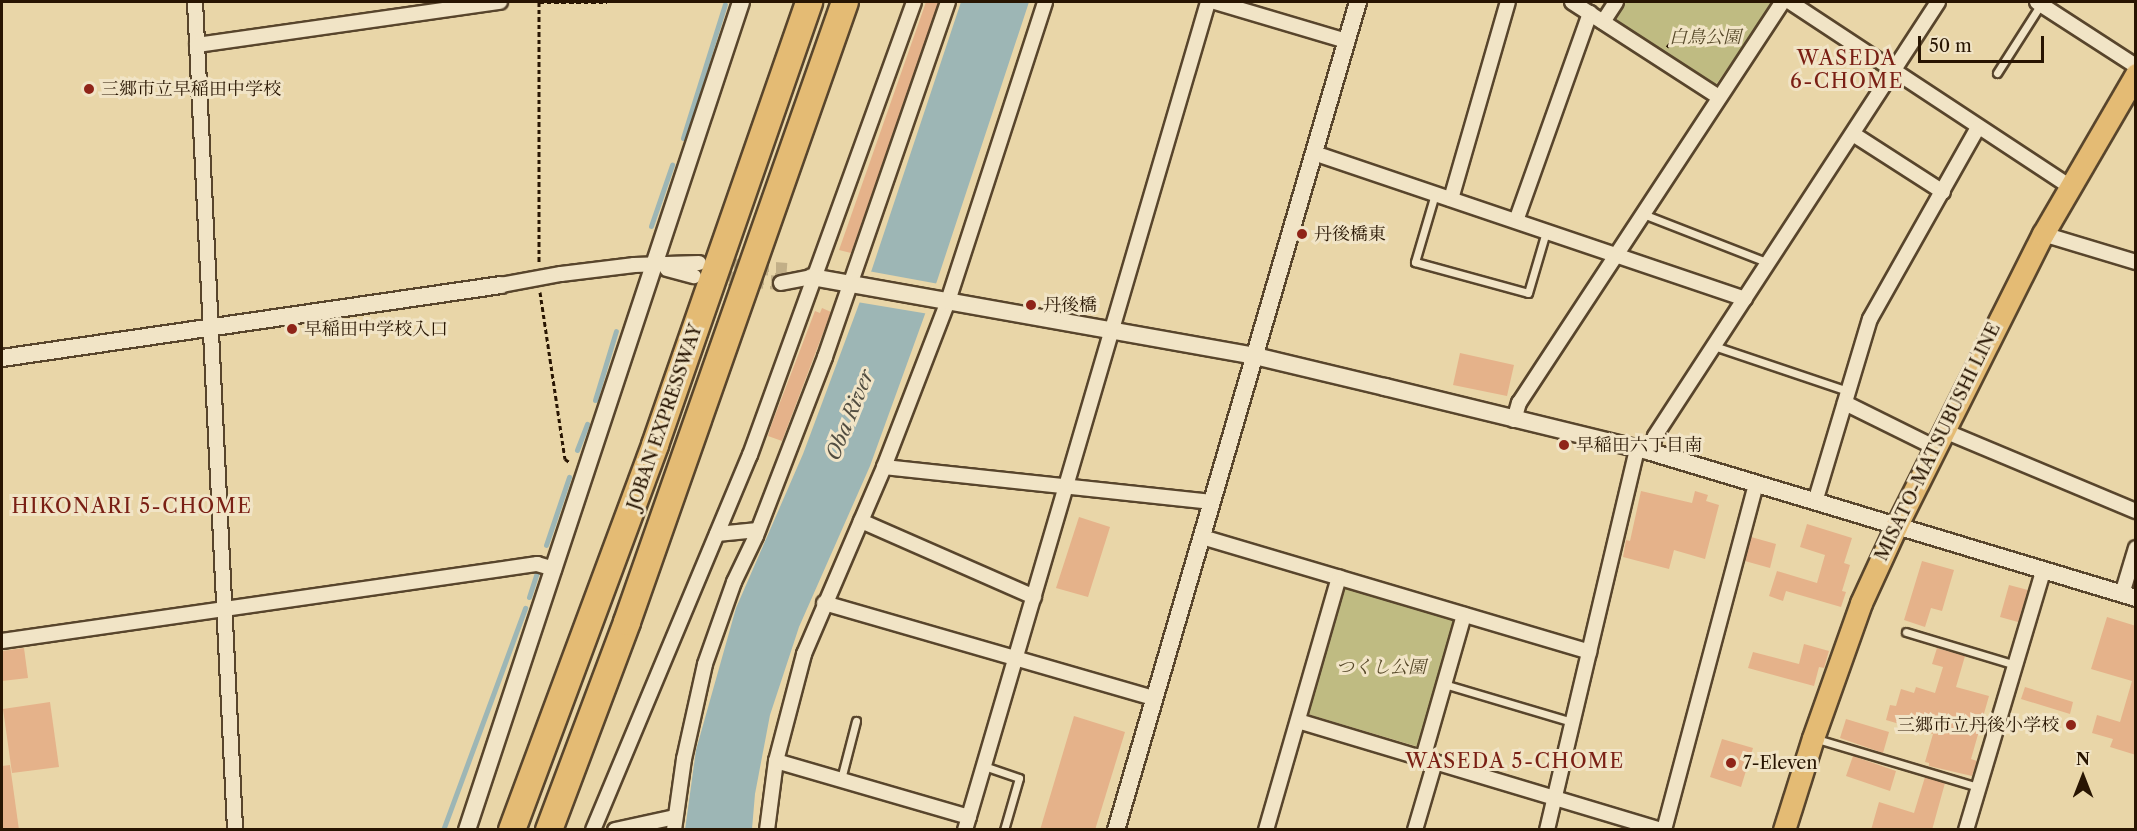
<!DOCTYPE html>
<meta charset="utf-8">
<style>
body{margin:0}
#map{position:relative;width:2137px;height:831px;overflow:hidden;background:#e9d6a8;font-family:"Libre Caslon Text","Noto Serif JP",serif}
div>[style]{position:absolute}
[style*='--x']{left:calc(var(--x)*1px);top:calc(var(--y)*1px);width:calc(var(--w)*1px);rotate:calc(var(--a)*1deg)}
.green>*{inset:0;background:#bfbb82}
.water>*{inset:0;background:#9db6b5}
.pier>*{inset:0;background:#e9d6a8}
.stream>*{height:5px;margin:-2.5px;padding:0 2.5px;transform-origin:2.5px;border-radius:2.5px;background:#9db6b5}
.building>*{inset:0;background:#e5b28a}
.minor-tunnel>*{height:14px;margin-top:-7px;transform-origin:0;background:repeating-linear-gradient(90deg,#c2af87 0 14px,transparent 0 21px)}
.path>*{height:3px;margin-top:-1.5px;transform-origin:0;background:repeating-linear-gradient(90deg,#281502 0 4.5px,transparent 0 7.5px)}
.roads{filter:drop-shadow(2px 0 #58452c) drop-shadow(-2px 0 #58452c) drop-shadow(0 2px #58452c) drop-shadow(0 -2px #58452c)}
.service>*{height:7px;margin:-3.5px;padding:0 3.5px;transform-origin:3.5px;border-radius:3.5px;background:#f1e4c6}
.minor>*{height:14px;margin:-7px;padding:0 7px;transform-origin:7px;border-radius:7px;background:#f1e4c6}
.tertiary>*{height:16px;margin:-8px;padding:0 8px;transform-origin:8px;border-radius:8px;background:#f1e4c6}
.primary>*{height:21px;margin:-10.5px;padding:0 10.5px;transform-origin:10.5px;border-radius:10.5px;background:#e4bb74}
.motorway>*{height:26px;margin:-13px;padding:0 13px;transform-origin:13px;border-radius:13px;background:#e4bb74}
.dots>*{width:16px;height:16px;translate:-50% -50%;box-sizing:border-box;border:3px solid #f1e4c6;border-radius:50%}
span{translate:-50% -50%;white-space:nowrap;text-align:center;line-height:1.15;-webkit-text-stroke:6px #f1e4c6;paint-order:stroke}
.park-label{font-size:18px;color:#554728;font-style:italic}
.poi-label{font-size:18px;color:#281502}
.left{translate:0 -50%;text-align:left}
.right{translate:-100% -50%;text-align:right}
.street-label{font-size:18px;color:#281502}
.neighbourhood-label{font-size:20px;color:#7a1f14;letter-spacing:1.5px}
.water-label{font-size:20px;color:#514d41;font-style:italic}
.frame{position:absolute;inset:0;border:3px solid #281502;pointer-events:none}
.north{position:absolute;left:2053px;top:747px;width:60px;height:60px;-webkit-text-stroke:4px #f1e4c6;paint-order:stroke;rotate:0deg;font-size:16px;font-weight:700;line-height:24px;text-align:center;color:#281502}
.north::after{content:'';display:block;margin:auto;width:21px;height:27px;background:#281502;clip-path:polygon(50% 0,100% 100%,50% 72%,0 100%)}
.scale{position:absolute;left:1918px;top:36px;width:126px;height:27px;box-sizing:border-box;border:3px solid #281502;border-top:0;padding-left:8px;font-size:18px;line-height:21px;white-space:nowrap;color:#281502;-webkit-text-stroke:4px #f1e4c6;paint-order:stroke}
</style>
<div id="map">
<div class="green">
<div style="clip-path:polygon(1624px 2px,1774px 2px,1715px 86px,1613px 18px)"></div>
<div style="clip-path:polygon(1345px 586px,1456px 620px,1419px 747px,1307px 714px)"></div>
</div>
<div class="water">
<div style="clip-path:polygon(961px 2px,1029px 2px,937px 281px,870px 466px,799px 627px,770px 715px,755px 794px,752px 829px,685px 830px,696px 750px,736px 608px,803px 454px,871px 272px)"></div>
</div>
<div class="pier">
<div style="clip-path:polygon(868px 271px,939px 284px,929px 314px,857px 302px)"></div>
</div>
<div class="stream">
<div style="--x:683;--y:138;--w:140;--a:-72.6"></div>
<div style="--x:651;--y:226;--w:65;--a:-71"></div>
<div style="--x:595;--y:400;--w:72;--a:-73.1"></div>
<div style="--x:577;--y:450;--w:28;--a:-69"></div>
<div style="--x:546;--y:545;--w:72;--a:-71.3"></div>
<div style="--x:529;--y:597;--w:26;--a:-72"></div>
<div style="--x:443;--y:830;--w:237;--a:-69.7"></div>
</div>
<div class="building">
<div style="clip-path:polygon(926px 2px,939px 2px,851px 253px,839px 250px)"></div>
<div style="clip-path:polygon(822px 308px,831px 312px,782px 441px,768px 436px,771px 426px,815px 311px,820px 313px)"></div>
<div style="clip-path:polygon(1460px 353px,1514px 365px,1507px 396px,1453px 385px)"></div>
<div style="clip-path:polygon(1641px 491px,1692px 503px,1695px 491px,1708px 495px,1706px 501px,1719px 505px,1705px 559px,1674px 550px,1669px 569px,1623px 557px,1626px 540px,1630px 541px)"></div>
<div style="clip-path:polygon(1079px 517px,1110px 527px,1088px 597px,1056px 588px)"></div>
<div style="clip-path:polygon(1807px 524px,1852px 538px,1844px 563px,1850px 565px,1842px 591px,1846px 592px,1841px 607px,1786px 591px,1783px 601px,1769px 596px,1777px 571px,1817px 583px,1825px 555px,1800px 547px)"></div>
<div style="clip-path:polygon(1751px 537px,1776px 544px,1770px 568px,1745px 561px)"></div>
<div style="clip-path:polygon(1922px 561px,1954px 570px,1942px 611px,1931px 608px,1925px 627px,1904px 620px)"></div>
<div style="clip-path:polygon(2009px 585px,2028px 590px,2018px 622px,2000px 617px)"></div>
<div style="clip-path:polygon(2107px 617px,2136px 626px,2136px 755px,2110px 747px,2113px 739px,2092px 733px,2097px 715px,2120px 722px,2132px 681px,2091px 669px)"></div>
<div style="clip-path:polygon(1804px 644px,1829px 651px,1824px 668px,1819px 667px,1814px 686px,1748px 668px,1753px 652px,1799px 664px)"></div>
<div style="clip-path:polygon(24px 648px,28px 678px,2px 681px,2px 651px)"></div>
<div style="clip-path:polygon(1937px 648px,1965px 656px,1956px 687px,1989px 696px,1971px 759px,1977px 761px,1972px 776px,1929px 766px,1929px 763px,1925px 762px,1933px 734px,1886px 720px,1890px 705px,1896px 706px,1901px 689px,1914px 693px,1916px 687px,1935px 693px,1943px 667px,1932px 664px)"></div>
<div style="clip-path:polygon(2025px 687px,2073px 702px,2070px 714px,2021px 699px)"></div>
<div style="clip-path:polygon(50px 702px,59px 767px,12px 773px,3px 709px)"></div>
<div style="clip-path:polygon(1074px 716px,1125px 732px,1095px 830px,1040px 830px)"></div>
<div style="clip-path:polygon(1846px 719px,1889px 732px,1883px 753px,1840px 738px)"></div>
<div style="clip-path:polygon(1722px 739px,1753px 748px,1741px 787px,1710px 777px)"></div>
<div style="clip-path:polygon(1853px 756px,1896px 771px,1890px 791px,1846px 776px)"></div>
<div style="clip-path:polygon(10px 765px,19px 830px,2px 830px,2px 766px)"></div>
<div style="clip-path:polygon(1925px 777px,1945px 783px,1932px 830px,1871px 830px,1879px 802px,1914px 813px)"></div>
</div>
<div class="minor-tunnel">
<div style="--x:713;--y:264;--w:74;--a:4.6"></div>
<div style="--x:708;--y:277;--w:73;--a:4.7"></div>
</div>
<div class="path">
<div style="--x:539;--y:2;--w:262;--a:90"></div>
<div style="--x:539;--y:2;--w:68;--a:0"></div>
<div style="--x:1730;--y:32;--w:13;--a:32"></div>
<div style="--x:1667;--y:47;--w:13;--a:-51"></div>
<div style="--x:540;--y:292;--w:169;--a:81.5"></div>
<div style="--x:565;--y:459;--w:7;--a:34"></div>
</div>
<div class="roads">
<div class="service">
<div style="--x:1997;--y:73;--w:82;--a:-57.5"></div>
<div style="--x:1435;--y:194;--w:71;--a:106.4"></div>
<div style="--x:1415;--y:262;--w:117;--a:15.3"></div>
<div style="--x:1528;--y:293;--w:64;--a:-73.6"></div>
<div style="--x:1643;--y:214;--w:135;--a:21.3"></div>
<div style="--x:1714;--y:346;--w:141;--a:18.6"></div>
<div style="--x:1906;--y:632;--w:114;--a:16.8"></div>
<div style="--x:1444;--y:684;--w:134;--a:16.5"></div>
<div style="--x:1817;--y:739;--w:168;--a:16.6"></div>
<div style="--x:984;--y:766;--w:37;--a:19"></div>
<div style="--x:1019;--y:778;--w:54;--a:106.1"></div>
<div style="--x:841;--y:779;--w:60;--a:-75.5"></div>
</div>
<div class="minor">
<div style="--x:195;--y:2;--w:829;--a:87.23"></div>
<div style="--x:1215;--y:2;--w:138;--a:16.5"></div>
<div style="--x:1572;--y:2;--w:175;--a:32.9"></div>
<div style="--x:1790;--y:2;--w:334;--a:33.4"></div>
<div style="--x:2037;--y:2;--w:118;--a:32.9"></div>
<div style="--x:1603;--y:22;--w:24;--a:-57"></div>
<div style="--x:197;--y:45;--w:306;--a:-8.1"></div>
<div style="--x:1853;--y:134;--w:107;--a:32.8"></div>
<div style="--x:1314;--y:153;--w:455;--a:18.7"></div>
<div style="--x:1451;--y:199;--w:205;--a:-73.9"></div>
<div style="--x:1516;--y:221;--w:221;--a:-70.4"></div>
<div style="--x:2043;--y:234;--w:97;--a:16.8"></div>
<div style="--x:667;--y:269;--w:28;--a:15"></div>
<div style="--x:781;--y:283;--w:32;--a:-11"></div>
<div style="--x:501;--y:285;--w:61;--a:-10.4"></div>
<div style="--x:561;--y:274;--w:74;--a:-7"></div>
<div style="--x:634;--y:265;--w:65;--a:-1.8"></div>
<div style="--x:1845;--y:403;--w:99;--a:26.3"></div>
<div style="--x:1514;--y:420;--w:18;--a:-74"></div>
<div style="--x:1519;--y:403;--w:480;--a:-56.7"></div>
<div style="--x:1942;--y:430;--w:210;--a:22.7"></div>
<div style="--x:1651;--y:452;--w:16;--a:-76"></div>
<div style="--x:1655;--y:436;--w:518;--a:-56.89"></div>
<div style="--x:884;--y:467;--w:330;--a:6.1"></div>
<div style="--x:1815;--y:502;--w:191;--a:-73.3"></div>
<div style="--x:1870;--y:319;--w:220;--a:-60.6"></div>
<div style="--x:861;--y:521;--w:189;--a:23.7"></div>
<div style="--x:717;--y:534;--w:41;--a:-5.6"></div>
<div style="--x:1202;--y:537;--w:404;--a:16.5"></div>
<div style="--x:2122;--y:594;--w:48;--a:-73.1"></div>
<div style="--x:824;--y:603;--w:343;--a:16.1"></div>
<div style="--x:2;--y:641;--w:541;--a:-8.19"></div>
<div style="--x:537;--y:564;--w:18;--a:16"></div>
<div style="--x:1298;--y:721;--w:379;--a:16.7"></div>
<div style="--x:1423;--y:758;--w:149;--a:-74"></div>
<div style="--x:776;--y:761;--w:201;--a:16.2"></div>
<div style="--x:593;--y:830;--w:407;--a:-67.3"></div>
<div style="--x:750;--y:455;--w:482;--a:-70.1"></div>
<div style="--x:615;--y:830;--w:61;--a:-12.2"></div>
<div style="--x:674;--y:830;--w:72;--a:-82"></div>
<div style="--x:684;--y:759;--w:97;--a:-77.5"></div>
<div style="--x:705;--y:664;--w:87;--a:-70.5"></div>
<div style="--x:734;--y:582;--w:51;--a:-64.4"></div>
<div style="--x:756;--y:536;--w:192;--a:-68.9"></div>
<div style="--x:825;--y:357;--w:376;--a:-70.9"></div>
<div style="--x:767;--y:830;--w:70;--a:-82.6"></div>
<div style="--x:776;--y:761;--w:111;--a:-75.3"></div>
<div style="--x:804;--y:654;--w:203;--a:-66.8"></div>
<div style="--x:884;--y:467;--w:178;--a:-68.9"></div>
<div style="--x:948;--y:301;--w:314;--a:-72"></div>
<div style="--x:965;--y:830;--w:863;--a:-73.64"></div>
<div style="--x:1266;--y:830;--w:263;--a:-73.9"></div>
<div style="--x:1415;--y:830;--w:71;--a:-73.6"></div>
<div style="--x:1547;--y:830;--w:391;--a:-76.7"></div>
<div style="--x:1664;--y:830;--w:358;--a:-75.1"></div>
<div style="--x:1966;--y:830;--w:270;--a:-73.4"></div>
</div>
<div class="tertiary">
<div style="--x:812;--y:277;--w:450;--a:10.1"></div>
<div style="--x:1255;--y:356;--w:134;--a:13.4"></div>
<div style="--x:1385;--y:387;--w:274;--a:13.7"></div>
<div style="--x:1651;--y:452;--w:506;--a:16.75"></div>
<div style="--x:2;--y:358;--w:504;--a:-8.32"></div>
<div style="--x:467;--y:830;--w:872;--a:-71.69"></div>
<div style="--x:1116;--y:830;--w:863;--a:-73.71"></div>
</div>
<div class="primary">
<div style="--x:1784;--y:830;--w:96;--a:-72.5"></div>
<div style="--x:1813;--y:738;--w:143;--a:-70.4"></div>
<div style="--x:1861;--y:603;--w:84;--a:-65.3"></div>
<div style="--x:1896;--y:527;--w:328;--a:-63.4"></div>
<div style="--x:2043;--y:234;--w:185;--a:-59.8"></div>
</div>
<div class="motorway">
<div style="--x:512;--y:830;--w:411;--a:-69.6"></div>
<div style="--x:655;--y:445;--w:469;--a:-70.8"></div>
<div style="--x:549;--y:830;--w:222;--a:-69.4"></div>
<div style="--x:627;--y:622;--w:657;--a:-70.63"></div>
</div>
</div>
<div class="dots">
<div style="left:89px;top:89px;background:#8f2418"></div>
<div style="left:1302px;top:234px;background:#8f2418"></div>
<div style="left:1031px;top:305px;background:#8f2418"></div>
<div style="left:292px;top:329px;background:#8f2418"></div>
<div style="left:1564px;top:445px;background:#8f2418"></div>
<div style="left:2071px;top:725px;background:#8f2418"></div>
<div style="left:1731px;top:763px;background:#8f2418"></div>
</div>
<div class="park-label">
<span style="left:1705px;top:37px">白鳥公園</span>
<span style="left:1381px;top:667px">つくし公園</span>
</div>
<div class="poi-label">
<span class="left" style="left:101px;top:89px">三郷市立早稲田中学校</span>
<span class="left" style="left:1314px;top:234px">丹後橋東</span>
<span class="left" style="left:1043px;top:305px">丹後橋</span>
<span class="left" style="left:304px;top:329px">早稲田中学校入口</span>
<span class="left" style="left:1576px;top:445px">早稲田六丁目南</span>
<span class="right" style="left:2059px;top:725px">三郷市立丹後小学校</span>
<span class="left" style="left:1743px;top:763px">7-Eleven</span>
</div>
<div class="street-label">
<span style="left:665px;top:417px;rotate:-71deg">JOBAN EXPRESSWAY</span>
<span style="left:1938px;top:442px;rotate:-64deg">MISATO-MATSUBUSHI LINE</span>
</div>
<div class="neighbourhood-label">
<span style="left:1847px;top:70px">WASEDA<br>6-CHOME</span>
<span style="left:132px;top:506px">HIKONARI 5-CHOME</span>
<span style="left:1515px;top:761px">WASEDA 5-CHOME</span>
</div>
<div class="water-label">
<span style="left:850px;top:415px;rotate:-68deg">Oba River</span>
</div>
<div class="frame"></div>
<div class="north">N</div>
<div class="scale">50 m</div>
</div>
